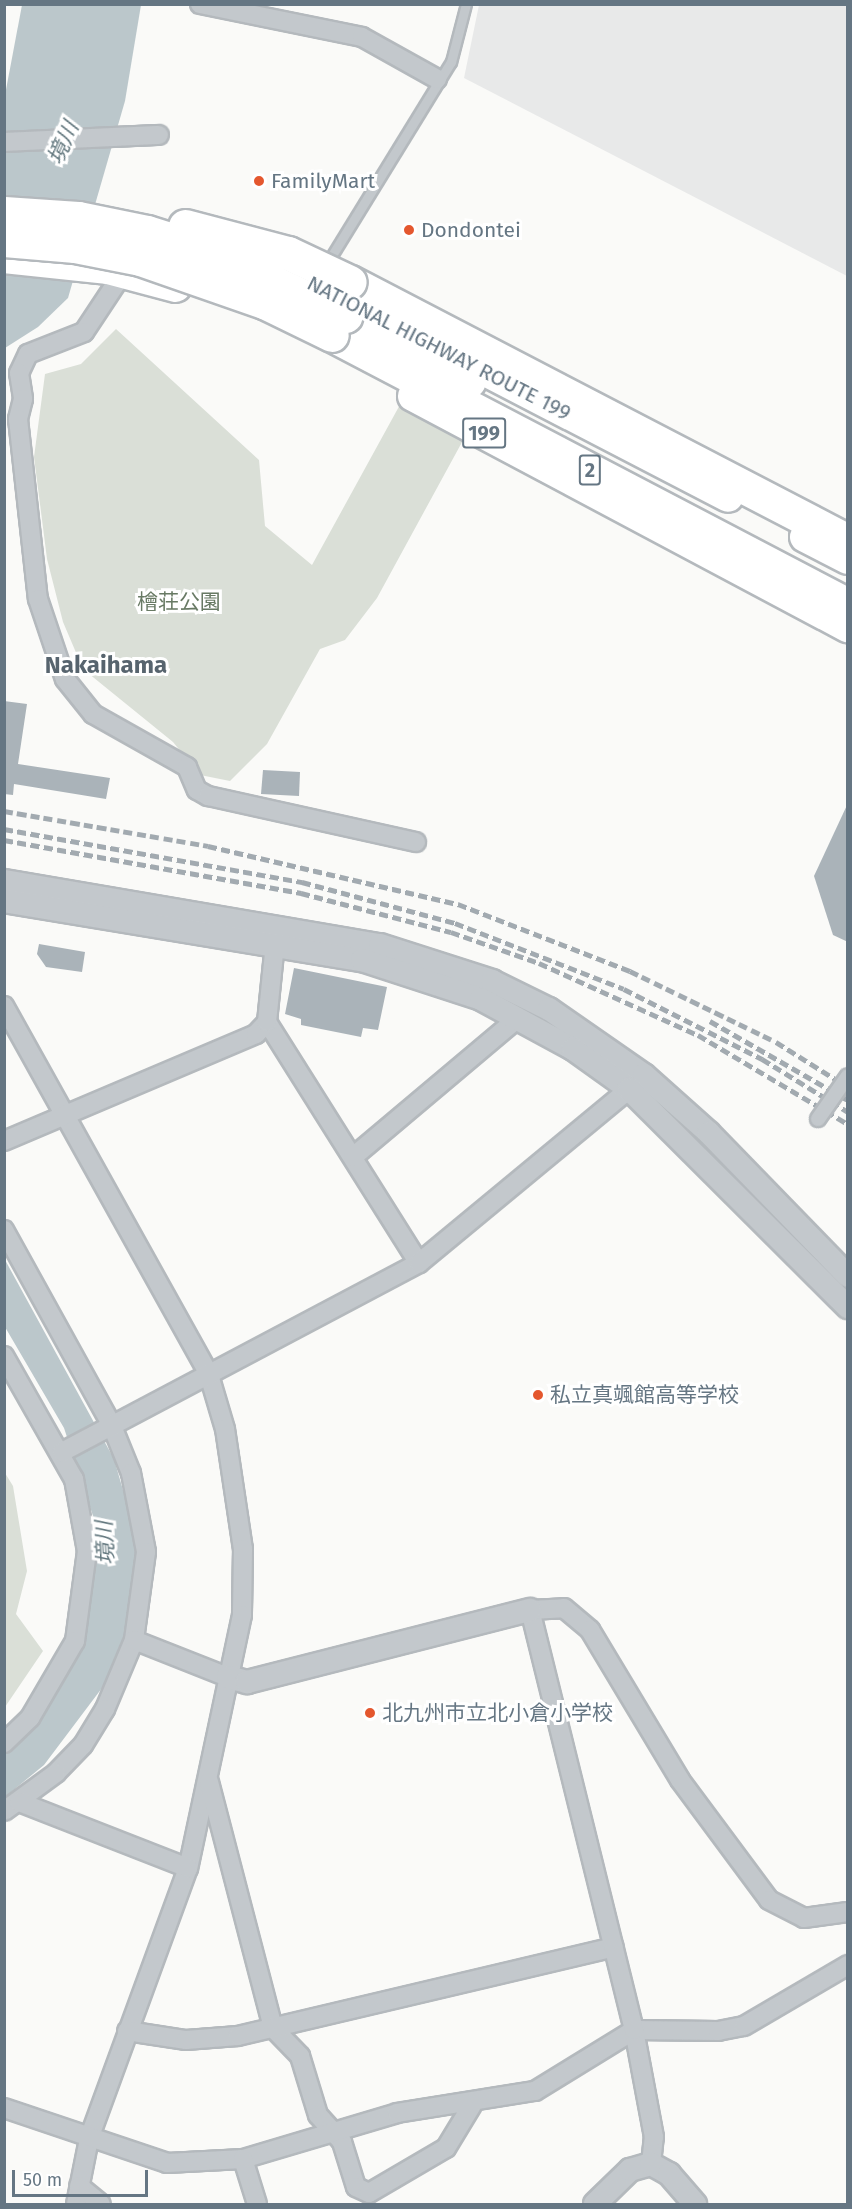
<!DOCTYPE html>
<meta charset="utf-8">
<style>
body{margin:0}
#map{position:relative;width:852px;height:2209px;overflow:hidden;background:#fafaf8;font-family:"Fira Sans","Noto Sans JP",sans-serif}
div>[style]{position:absolute}
[style*='--x']{left:calc(var(--x)*1px);top:calc(var(--y)*1px);width:calc(var(--w)*1px);rotate:calc(var(--a)*1deg)}
.built>*{inset:0;background:#e8e9e9}
.green>*{inset:0;background:#dadfd7}
.water>*{inset:0;background:#bbc7cb}
.building>*{inset:0;background:#aab3b9}
.roads{filter:drop-shadow(2px 0 #b4b9bd) drop-shadow(-2px 0 #b4b9bd) drop-shadow(0 2px #b4b9bd) drop-shadow(0 -2px #b4b9bd)}
.service>*{height:9px;margin:-4.5px;padding:0 4.5px;transform-origin:4.5px;border-radius:4.5px;background:#c3c8cc}
.minor>*{height:18px;margin:-9px;padding:0 9px;transform-origin:9px;border-radius:9px;background:#c3c8cc}
.tertiary>*{height:22px;margin:-11px;padding:0 11px;transform-origin:11px;border-radius:11px;background:#c3c8cc}
.trunk>*{height:30px;margin:-15px;padding:0 15px;transform-origin:15px;border-radius:15px;background:#fff}
.motorway>*{height:33px;margin:-16.5px;padding:0 16.5px;transform-origin:16.5px;border-radius:16.5px;background:#fff}
.rail>*{height:4.5px;margin-top:-2.25px;transform-origin:0;background:repeating-linear-gradient(90deg,#a2aab0 0 9px,transparent 0 13.5px)}
.bridges{filter:drop-shadow(2px 0 #b4b9bd) drop-shadow(-2px 0 #b4b9bd) drop-shadow(0 2px #b4b9bd) drop-shadow(0 -2px #b4b9bd)}
.pedestrian-bridge>*{height:14px;margin:-7px;padding:0 7px;transform-origin:7px;border-radius:7px;background:#c3c8cc}
.motorway-bridge>*{height:33px;margin:-16.5px;padding:0 16.5px;transform-origin:16.5px;border-radius:16.5px;background:#fff}
.dots>*{width:16px;height:16px;translate:-50% -50%;box-sizing:border-box;border:3px solid #fff;border-radius:50%}
span{translate:-50% -50%;white-space:nowrap;text-align:center;line-height:1.15;-webkit-text-stroke:6px #fff;paint-order:stroke}
.shield-label span{padding:2px 4px;background:#fff;border:2px solid;border-radius:4px;-webkit-text-stroke-width:0}
.shield-label{font-size:20px;color:#657683;font-weight:700}
.poi-label{font-size:21px;color:#657683}
.left{translate:0 -50%;text-align:left}
.street-label{font-size:21px;color:#657683}
.park-label{font-size:21px;color:#687a64}
.water-label{font-size:22px;color:#60757c;font-style:italic}
.quarter-label{font-size:24px;color:#57646e;font-weight:700}
.frame{position:absolute;inset:0;border:6px solid #657683;pointer-events:none}
.scale{position:absolute;left:12px;top:2170px;width:136px;height:27px;box-sizing:border-box;border:3px solid #657683;border-top:0;padding-left:8px;font-size:18px;line-height:21px;white-space:nowrap;color:#657683;-webkit-text-stroke:4px #fff;paint-order:stroke}
</style>
<div id="map">
<div class="built">
<div style="clip-path:polygon(479px 5px,847px 5px,847px 276px,464px 78px)"></div>
</div>
<div class="green">
<div style="clip-path:polygon(116px 329px,259px 460px,265px 526px,312px 565px,402px 401px,467px 433px,377px 598px,345px 640px,320px 649px,267px 744px,230px 781px,200px 775px,173px 742px,83px 669px,63px 622px,47px 559px,34px 457px,45px 374px,81px 364px)"></div>
<div style="clip-path:polygon(5px 1473px,13px 1486px,27px 1571px,16px 1614px,43px 1651px,5px 1707px)"></div>
</div>
<div class="water">
<div style="clip-path:polygon(22px 5px,141px 5px,125px 101px,68px 298px,38px 327px,5px 348px,5px 95px)"></div>
<div style="clip-path:polygon(4px 1258px,114px 1459px,136px 1535px,132px 1615px,111px 1676px,44px 1765px,5px 1797px,5px 1751px,59px 1690px,82px 1642px,97px 1528px,64px 1428px,5px 1327px)"></div>
</div>
<div class="building">
<div style="clip-path:polygon(4px 701px,27px 704px,18px 764px,110px 778px,106px 799px,14px 784px,13px 795px,4px 794px)"></div>
<div style="clip-path:polygon(263px 770px,300px 772px,299px 796px,261px 794px)"></div>
<div style="clip-path:polygon(848px 803px,848px 942px,833px 935px,814px 876px)"></div>
<div style="clip-path:polygon(39px 944px,85px 952px,82px 972px,46px 967px,37px 954px)"></div>
<div style="clip-path:polygon(294px 968px,387px 987px,378px 1030px,363px 1028px,361px 1037px,301px 1025px,301px 1019px,285px 1014px)"></div>
</div>
<div class="roads">
<div class="service">
<div style="--x:326;--y:265;--w:238;--a:-58.4"></div>
<div style="--x:451;--y:62;--w:60;--a:-75.5"></div>
</div>
<div class="minor">
<div style="--x:200;--y:4;--w:165;--a:11.5"></div>
<div style="--x:362;--y:37;--w:86;--a:29.2"></div>
<div style="--x:4;--y:142;--w:155;--a:-2.6"></div>
<div style="--x:127;--y:267;--w:78;--a:123.5"></div>
<div style="--x:84;--y:332;--w:60;--a:158.6"></div>
<div style="--x:28;--y:354;--w:21;--a:115"></div>
<div style="--x:19;--y:373;--w:26;--a:81"></div>
<div style="--x:23;--y:399;--w:21;--a:104"></div>
<div style="--x:18;--y:419;--w:181;--a:83.7"></div>
<div style="--x:38;--y:599;--w:84;--a:71.4"></div>
<div style="--x:65;--y:679;--w:45;--a:51.3"></div>
<div style="--x:93;--y:714;--w:108;--a:29.4"></div>
<div style="--x:187;--y:767;--w:25;--a:67"></div>
<div style="--x:197;--y:790;--w:13;--a:29"></div>
<div style="--x:208;--y:796;--w:213;--a:12.5"></div>
<div style="--x:4;--y:1006;--w:422;--a:60.9"></div>
<div style="--x:209;--y:1375;--w:56;--a:73.5"></div>
<div style="--x:225;--y:1429;--w:121;--a:81.5"></div>
<div style="--x:243;--y:1549;--w:66;--a:90.9"></div>
<div style="--x:242;--y:1615;--w:259;--a:102"></div>
<div style="--x:188;--y:1868;--w:289;--a:110.1"></div>
<div style="--x:89;--y:2139;--w:66;--a:101.3"></div>
<div style="--x:267;--y:1022;--w:285;--a:57.8"></div>
<div style="--x:4;--y:1141;--w:274;--a:-23"></div>
<div style="--x:256;--y:1034;--w:16;--a:-47"></div>
<div style="--x:267;--y:1022;--w:89;--a:-84.2"></div>
<div style="--x:353;--y:1157;--w:216;--a:-40.1"></div>
<div style="--x:4;--y:1230;--w:224;--a:61.1"></div>
<div style="--x:112;--y:1426;--w:51;--a:68"></div>
<div style="--x:131;--y:1473;--w:80;--a:79.2"></div>
<div style="--x:146;--y:1552;--w:89;--a:97.8"></div>
<div style="--x:134;--y:1640;--w:75;--a:112.8"></div>
<div style="--x:105;--y:1709;--w:42;--a:121.4"></div>
<div style="--x:83;--y:1745;--w:39;--a:134"></div>
<div style="--x:56;--y:1773;--w:64;--a:143.8"></div>
<div style="--x:4;--y:1356;--w:142;--a:60.4"></div>
<div style="--x:74;--y:1479;--w:73;--a:79.8"></div>
<div style="--x:87;--y:1551;--w:91;--a:97.6"></div>
<div style="--x:75;--y:1641;--w:89;--a:120.3"></div>
<div style="--x:30;--y:1718;--w:36;--a:136"></div>
<div style="--x:62;--y:1452;--w:404;--a:-27.9"></div>
<div style="--x:419;--y:1263;--w:273;--a:-39.6"></div>
<div style="--x:134;--y:1640;--w:101;--a:21.5"></div>
<div style="--x:209;--y:1782;--w:254;--a:75.4"></div>
<div style="--x:273;--y:2028;--w:39;--a:46"></div>
<div style="--x:300;--y:2056;--w:62;--a:73"></div>
<div style="--x:318;--y:2115;--w:36;--a:48"></div>
<div style="--x:342;--y:2142;--w:47;--a:72.7"></div>
<div style="--x:356;--y:2187;--w:14;--a:25"></div>
<div style="--x:369;--y:2193;--w:89;--a:-30.3"></div>
<div style="--x:446;--y:2148;--w:50;--a:-58.8"></div>
<div style="--x:19;--y:1802;--w:181;--a:21.3"></div>
<div style="--x:127;--y:2031;--w:60;--a:8.7"></div>
<div style="--x:186;--y:2040;--w:52;--a:-4.4"></div>
<div style="--x:238;--y:2036;--w:386;--a:-13.3"></div>
<div style="--x:4;--y:2108;--w:172;--a:18.6"></div>
<div style="--x:167;--y:2163;--w:76;--a:-3"></div>
<div style="--x:243;--y:2159;--w:161;--a:-16.6"></div>
<div style="--x:397;--y:2113;--w:140;--a:-9.1"></div>
<div style="--x:535;--y:2091;--w:116;--a:-31.6"></div>
<div style="--x:634;--y:2030;--w:84;--a:0.7"></div>
<div style="--x:718;--y:2031;--w:26;--a:-11"></div>
<div style="--x:744;--y:2026;--w:121;--a:-30.4"></div>
<div style="--x:243;--y:2159;--w:47;--a:72.7"></div>
<div style="--x:651;--y:2164;--w:27;--a:-84"></div>
<div style="--x:654;--y:2137;--w:109;--a:-100.6"></div>
<div style="--x:634;--y:2030;--w:433;--a:-103.9"></div>
<div style="--x:530;--y:1610;--w:34;--a:-3"></div>
<div style="--x:564;--y:1608;--w:34;--a:40"></div>
<div style="--x:590;--y:1630;--w:175;--a:59"></div>
<div style="--x:680;--y:1780;--w:149;--a:53.4"></div>
<div style="--x:769;--y:1900;--w:39;--a:27"></div>
<div style="--x:804;--y:1918;--w:44;--a:-7.8"></div>
<div style="--x:79;--y:2186;--w:28;--a:39"></div>
</div>
<div class="tertiary">
<div style="--x:4;--y:881;--w:381;--a:9.7"></div>
<div style="--x:380;--y:945;--w:118;--a:17.8"></div>
<div style="--x:492;--y:981;--w:64;--a:26.2"></div>
<div style="--x:549;--y:1009;--w:116;--a:34.8"></div>
<div style="--x:644;--y:1075;--w:87;--a:41.7"></div>
<div style="--x:709;--y:1133;--w:199;--a:45.8"></div>
<div style="--x:4;--y:901;--w:363;--a:9.4"></div>
<div style="--x:362;--y:960;--w:125;--a:18.1"></div>
<div style="--x:481;--y:999;--w:105;--a:28.5"></div>
<div style="--x:573;--y:1049;--w:69;--a:35.5"></div>
<div style="--x:629;--y:1089;--w:309;--a:44.9"></div>
<div style="--x:228;--y:1677;--w:20;--a:15"></div>
<div style="--x:247;--y:1682;--w:292;--a:-14.3"></div>
<div style="--x:595;--y:2204;--w:49;--a:-44.2"></div>
<div style="--x:630;--y:2170;--w:22;--a:-16"></div>
<div style="--x:651;--y:2164;--w:21;--a:29"></div>
<div style="--x:669;--y:2174;--w:40;--a:49"></div>
</div>
<div class="trunk">
<div style="--x:4;--y:258;--w:105;--a:6"></div>
<div style="--x:108;--y:269;--w:70;--a:14.8"></div>
<div style="--x:443;--y:349;--w:321;--a:27.4"></div>
<div style="--x:413;--y:396;--w:493;--a:28"></div>
<div style="--x:805;--y:537;--w:48;--a:27.1"></div>
</div>
<div class="motorway">
<div style="--x:350;--y:282;--w:561;--a:27.48"></div>
<div style="--x:346;--y:316;--w:139;--a:27.9"></div>
<div style="--x:332;--y:335;--w:582;--a:27.62"></div>
</div>
</div>
<div class="rail">
<div style="--x:4;--y:811;--w:207;--a:9.7"></div>
<div style="--x:208;--y:846;--w:257;--a:13.1"></div>
<div style="--x:458;--y:904;--w:185;--a:21.3"></div>
<div style="--x:630;--y:971;--w:162;--a:25.9"></div>
<div style="--x:776;--y:1042;--w:85;--a:32"></div>
<div style="--x:4;--y:829;--w:303;--a:10.1"></div>
<div style="--x:302;--y:882;--w:158;--a:15"></div>
<div style="--x:455;--y:923;--w:181;--a:21.3"></div>
<div style="--x:624;--y:989;--w:155;--a:26.9"></div>
<div style="--x:762;--y:1059;--w:101;--a:31.6"></div>
<div style="--x:4;--y:840;--w:302;--a:10.1"></div>
<div style="--x:301;--y:893;--w:155;--a:14.6"></div>
<div style="--x:451;--y:932;--w:93;--a:19.4"></div>
<div style="--x:539;--y:963;--w:175;--a:24.4"></div>
<div style="--x:698;--y:1035;--w:174;--a:30.7"></div>
<div style="--x:710;--y:1021;--w:159;--a:29.8"></div>
</div>
<div class="bridges">
<div class="pedestrian-bridge">
<div style="--x:818;--y:1119;--w:52;--a:-55.1"></div>
</div>
<div class="motorway-bridge">
<div style="--x:4;--y:213;--w:74;--a:3.9"></div>
<div style="--x:78;--y:218;--w:70;--a:11.5"></div>
<div style="--x:147;--y:232;--w:63;--a:17.6"></div>
<div style="--x:207;--y:251;--w:153;--a:25.1"></div>
<div style="--x:185;--y:226;--w:106;--a:14.7"></div>
<div style="--x:288;--y:253;--w:68;--a:25.1"></div>
<div style="--x:4;--y:240;--w:71;--a:4.8"></div>
<div style="--x:75;--y:246;--w:66;--a:11.3"></div>
<div style="--x:140;--y:259;--w:133;--a:19.2"></div>
<div style="--x:266;--y:303;--w:73;--a:25.9"></div>
</div>
</div>
<div class="dots">
<div style="left:259px;top:181px;background:#e4572e"></div>
<div style="left:409px;top:230px;background:#e4572e"></div>
<div style="left:538px;top:1395px;background:#e4572e"></div>
<div style="left:370px;top:1713px;background:#e4572e"></div>
</div>
<div class="shield-label">
<span style="left:484px;top:433px">199</span>
<span style="left:590px;top:470px">2</span>
</div>
<div class="poi-label">
<span class="left" style="left:271px;top:181px">FamilyMart</span>
<span class="left" style="left:421px;top:230px">Dondontei</span>
<span class="left" style="left:550px;top:1395px">私立真颯館高等学校</span>
<span class="left" style="left:382px;top:1713px">北九州市立北小倉小学校</span>
</div>
<div class="street-label">
<span style="left:439px;top:348px;rotate:27deg">NATIONAL HIGHWAY ROUTE 199</span>
</div>
<div class="park-label">
<span style="left:179px;top:602px">檜荘公園</span>
</div>
<div class="water-label">
<span style="left:63px;top:143px;rotate:-66deg">境川</span>
<span style="left:105px;top:1543px;rotate:-93deg">境川</span>
</div>
<div class="quarter-label">
<span style="left:106px;top:666px">Nakaihama</span>
</div>
<div class="frame"></div>
<div class="scale">50 m</div>
</div>
